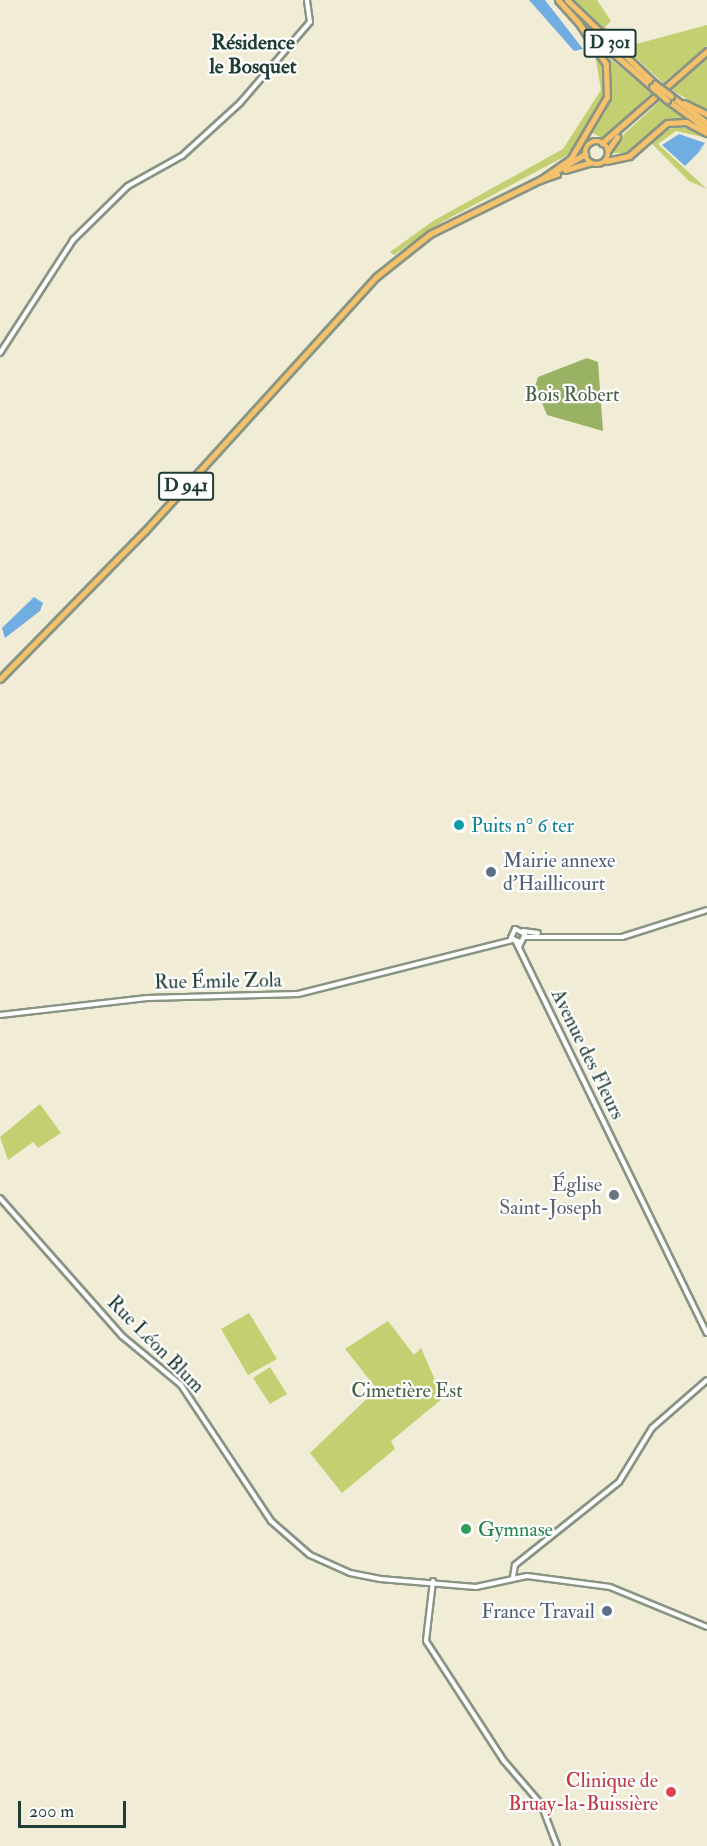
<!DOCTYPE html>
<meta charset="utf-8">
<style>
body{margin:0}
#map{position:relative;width:707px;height:1846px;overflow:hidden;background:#f0ecd5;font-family:"IM FELL Double Pica",serif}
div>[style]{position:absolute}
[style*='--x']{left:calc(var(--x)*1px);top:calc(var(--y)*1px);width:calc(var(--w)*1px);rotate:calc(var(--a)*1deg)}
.green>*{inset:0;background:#c3cf71}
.forest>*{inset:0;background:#9ab263}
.water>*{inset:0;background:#70aee2}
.roads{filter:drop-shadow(2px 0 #889484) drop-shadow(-2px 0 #889484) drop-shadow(0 2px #889484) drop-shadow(0 -2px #889484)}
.tertiary>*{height:4px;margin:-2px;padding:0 2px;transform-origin:2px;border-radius:2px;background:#fff}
.primary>*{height:4.5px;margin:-2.25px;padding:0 2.25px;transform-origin:2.25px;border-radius:2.25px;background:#f5c16b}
.primary>.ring{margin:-2.25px;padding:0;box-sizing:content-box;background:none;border:4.5px solid #f5c16b;border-radius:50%}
.trunk>*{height:5px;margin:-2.5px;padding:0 2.5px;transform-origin:2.5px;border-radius:2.5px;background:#f5c16b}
.bridges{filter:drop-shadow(2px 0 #889484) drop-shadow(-2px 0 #889484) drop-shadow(0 2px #889484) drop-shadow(0 -2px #889484)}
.trunk-bridge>*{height:5px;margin:-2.5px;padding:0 2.5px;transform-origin:2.5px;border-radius:2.5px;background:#f5c16b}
.dots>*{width:16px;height:16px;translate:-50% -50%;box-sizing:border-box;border:3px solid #fff;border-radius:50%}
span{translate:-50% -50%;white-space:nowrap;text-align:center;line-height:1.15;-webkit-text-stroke:4.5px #fff;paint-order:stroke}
.shield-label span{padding:2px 4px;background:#fff;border:2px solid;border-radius:4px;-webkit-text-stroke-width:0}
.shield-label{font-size:18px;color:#1f3d34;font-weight:700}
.park-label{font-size:20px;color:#486243}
.culture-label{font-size:20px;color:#0d838f}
.left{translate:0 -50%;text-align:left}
.service-label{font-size:20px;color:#4e5e75}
.right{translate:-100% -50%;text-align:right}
.street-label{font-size:20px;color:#1f3d34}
.worship-label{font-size:20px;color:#5b616d}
.leisure-label{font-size:20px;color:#27864d}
.health-label{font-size:20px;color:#be3a42}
.neighbourhood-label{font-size:21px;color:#1f3d34;font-weight:700}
.scale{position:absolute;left:18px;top:1801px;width:108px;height:27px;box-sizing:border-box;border:3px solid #1f3d34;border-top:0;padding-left:8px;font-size:18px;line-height:21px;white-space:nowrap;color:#1f3d34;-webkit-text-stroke:4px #fff;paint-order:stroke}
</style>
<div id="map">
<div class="green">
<div style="clip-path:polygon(573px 0,597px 0,611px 21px,605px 27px,625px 47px,707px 25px,707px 46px,663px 83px)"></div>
<div style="clip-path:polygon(594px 48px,605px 75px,603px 98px,571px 153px,442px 222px,394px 255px,390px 252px,433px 221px,563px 149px,601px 90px)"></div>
<div style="clip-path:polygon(607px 56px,652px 93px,602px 138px,591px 132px,610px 92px)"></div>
<div style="clip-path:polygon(707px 57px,707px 111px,670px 89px)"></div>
<div style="clip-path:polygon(661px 100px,687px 120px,661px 123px,628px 153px,613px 153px,623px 135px)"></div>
<div style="clip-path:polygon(673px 127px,692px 129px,707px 138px,676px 131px,658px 144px,707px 189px,689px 181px,649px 141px)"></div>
<div style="clip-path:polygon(40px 1104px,61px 1133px,38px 1148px,33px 1142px,8px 1160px,0 1137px)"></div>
<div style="clip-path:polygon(249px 1313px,277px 1359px,248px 1375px,221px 1329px)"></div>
<div style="clip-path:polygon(388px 1321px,414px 1355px,421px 1348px,443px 1398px,391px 1441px,395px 1449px,342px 1493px,310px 1453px,377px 1389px,345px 1349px)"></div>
<div style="clip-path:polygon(270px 1367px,287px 1394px,270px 1404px,253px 1378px)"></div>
</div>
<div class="forest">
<div style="clip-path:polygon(587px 358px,598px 362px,603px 431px,547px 415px,535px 386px,538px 377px)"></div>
</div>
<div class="water">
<div style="clip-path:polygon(529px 0,545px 0,583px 49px,574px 51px)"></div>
<div style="clip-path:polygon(679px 134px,705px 143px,698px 152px,706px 145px,685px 166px,662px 145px)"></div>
<div style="clip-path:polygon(34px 597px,43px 603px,40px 611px,5px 638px,2px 628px)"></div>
</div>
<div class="roads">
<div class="tertiary">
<div style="--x:0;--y:353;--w:135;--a:-57.1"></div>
<div style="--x:73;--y:240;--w:77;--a:-44.5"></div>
<div style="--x:128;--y:186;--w:62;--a:-29.1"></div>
<div style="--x:182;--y:156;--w:79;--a:-42.4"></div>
<div style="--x:240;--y:103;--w:107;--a:-49.2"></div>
<div style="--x:310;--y:22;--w:22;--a:-98"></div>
<div style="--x:523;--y:931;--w:15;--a:8"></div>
<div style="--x:524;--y:937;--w:98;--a:0"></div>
<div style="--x:622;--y:937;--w:89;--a:-17.6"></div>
<div style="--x:516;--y:942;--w:435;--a:64"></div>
<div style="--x:519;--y:947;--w:14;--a:-65"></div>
<div style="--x:525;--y:934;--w:11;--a:-153"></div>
<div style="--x:515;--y:929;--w:10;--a:114"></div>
<div style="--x:511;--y:938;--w:10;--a:24"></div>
<div style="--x:0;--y:1015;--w:148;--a:-6.6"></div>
<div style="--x:147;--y:998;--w:151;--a:-1.5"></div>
<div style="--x:298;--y:994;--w:222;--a:-14.1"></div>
<div style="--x:0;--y:1198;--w:184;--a:48.5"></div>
<div style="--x:122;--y:1336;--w:77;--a:39.7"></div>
<div style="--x:181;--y:1385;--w:163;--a:56.5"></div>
<div style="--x:271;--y:1521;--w:52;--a:41.1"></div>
<div style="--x:310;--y:1555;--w:44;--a:24.2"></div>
<div style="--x:350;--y:1573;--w:31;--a:11"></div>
<div style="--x:380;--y:1579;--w:96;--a:4.8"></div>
<div style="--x:476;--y:1587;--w:52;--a:-12.2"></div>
<div style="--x:527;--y:1576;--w:84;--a:7.5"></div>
<div style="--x:610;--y:1587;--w:105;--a:22.4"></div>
<div style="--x:513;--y:1577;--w:12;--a:-81"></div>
<div style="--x:515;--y:1565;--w:133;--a:-38.6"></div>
<div style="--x:619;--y:1482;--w:63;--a:-58.6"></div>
<div style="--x:652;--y:1428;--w:73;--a:-41.1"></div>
<div style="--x:433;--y:1581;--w:60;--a:96.7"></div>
<div style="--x:426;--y:1641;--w:143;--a:57"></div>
<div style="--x:504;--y:1761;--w:57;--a:49.3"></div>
<div style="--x:541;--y:1804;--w:45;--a:69.1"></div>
</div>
<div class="primary">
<div class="ring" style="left:585px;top:141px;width:19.5px;height:19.5px"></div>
<div style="--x:565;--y:170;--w:26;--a:-16"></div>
<div style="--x:554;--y:172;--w:36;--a:-30"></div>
<div style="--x:540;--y:180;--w:18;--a:-19"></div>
<div style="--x:0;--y:679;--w:207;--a:-45.6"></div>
<div style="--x:145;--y:531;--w:343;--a:-47.7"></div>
<div style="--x:376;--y:277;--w:69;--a:-38.5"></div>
<div style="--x:430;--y:234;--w:125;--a:-26.2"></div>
</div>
<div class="trunk">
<div style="--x:558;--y:0;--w:31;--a:48"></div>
<div style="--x:567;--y:0;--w:122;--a:43.7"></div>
<div style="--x:590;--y:33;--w:82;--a:41.1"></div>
<div style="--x:671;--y:96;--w:45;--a:36.9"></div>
<div style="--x:667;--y:100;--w:49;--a:35.9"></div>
<div style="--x:684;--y:103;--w:25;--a:26"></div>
<div style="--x:602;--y:143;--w:140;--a:-41.2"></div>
<div style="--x:608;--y:150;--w:16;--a:-55"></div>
<div style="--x:606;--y:161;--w:24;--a:-12"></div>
<div style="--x:629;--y:156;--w:50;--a:-41"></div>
<div style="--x:667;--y:123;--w:19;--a:-3"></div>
<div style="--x:686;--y:122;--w:24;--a:28"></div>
<div style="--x:540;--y:180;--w:38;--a:-35"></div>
<div style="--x:571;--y:158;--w:71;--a:-59.5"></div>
<div style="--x:607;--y:97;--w:33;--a:-92"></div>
<div style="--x:606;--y:64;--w:50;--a:-123.7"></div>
</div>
</div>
<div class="bridges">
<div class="trunk-bridge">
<div style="--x:655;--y:84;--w:20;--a:37"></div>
<div style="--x:652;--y:87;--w:20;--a:41"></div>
</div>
</div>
<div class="dots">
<div style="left:459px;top:825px;background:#0f9aa8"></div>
<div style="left:491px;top:872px;background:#5c6f8a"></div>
<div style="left:614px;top:1195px;background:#6b7280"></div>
<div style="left:466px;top:1529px;background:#2e9e5b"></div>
<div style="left:607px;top:1611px;background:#5c6f8a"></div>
<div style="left:671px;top:1792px;background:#e0444e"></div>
</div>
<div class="shield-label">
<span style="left:610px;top:43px">D 301</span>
<span style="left:186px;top:486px">D 941</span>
</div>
<div class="park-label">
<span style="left:572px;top:394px">Bois Robert</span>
<span style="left:407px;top:1390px">Cimetière Est</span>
</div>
<div class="culture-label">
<span class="left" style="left:471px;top:825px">Puits n° 6 ter</span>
</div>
<div class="service-label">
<span class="left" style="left:503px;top:872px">Mairie annexe<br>d'Haillicourt</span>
<span class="right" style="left:595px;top:1611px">France Travail</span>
</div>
<div class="street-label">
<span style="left:218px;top:981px;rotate:-1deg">Rue Émile Zola</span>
<span style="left:588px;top:1054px;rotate:64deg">Avenue des Fleurs</span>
<span style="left:156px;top:1344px;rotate:45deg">Rue Léon Blum</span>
</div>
<div class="worship-label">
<span class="right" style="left:602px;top:1196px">Église<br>Saint-Joseph</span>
</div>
<div class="leisure-label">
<span class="left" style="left:478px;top:1529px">Gymnase</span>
</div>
<div class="health-label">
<span class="right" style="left:658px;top:1792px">Clinique de<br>Bruay-la-Buissière</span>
</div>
<div class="neighbourhood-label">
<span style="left:253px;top:55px">Résidence<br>le Bosquet</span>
</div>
<div class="scale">200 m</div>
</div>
